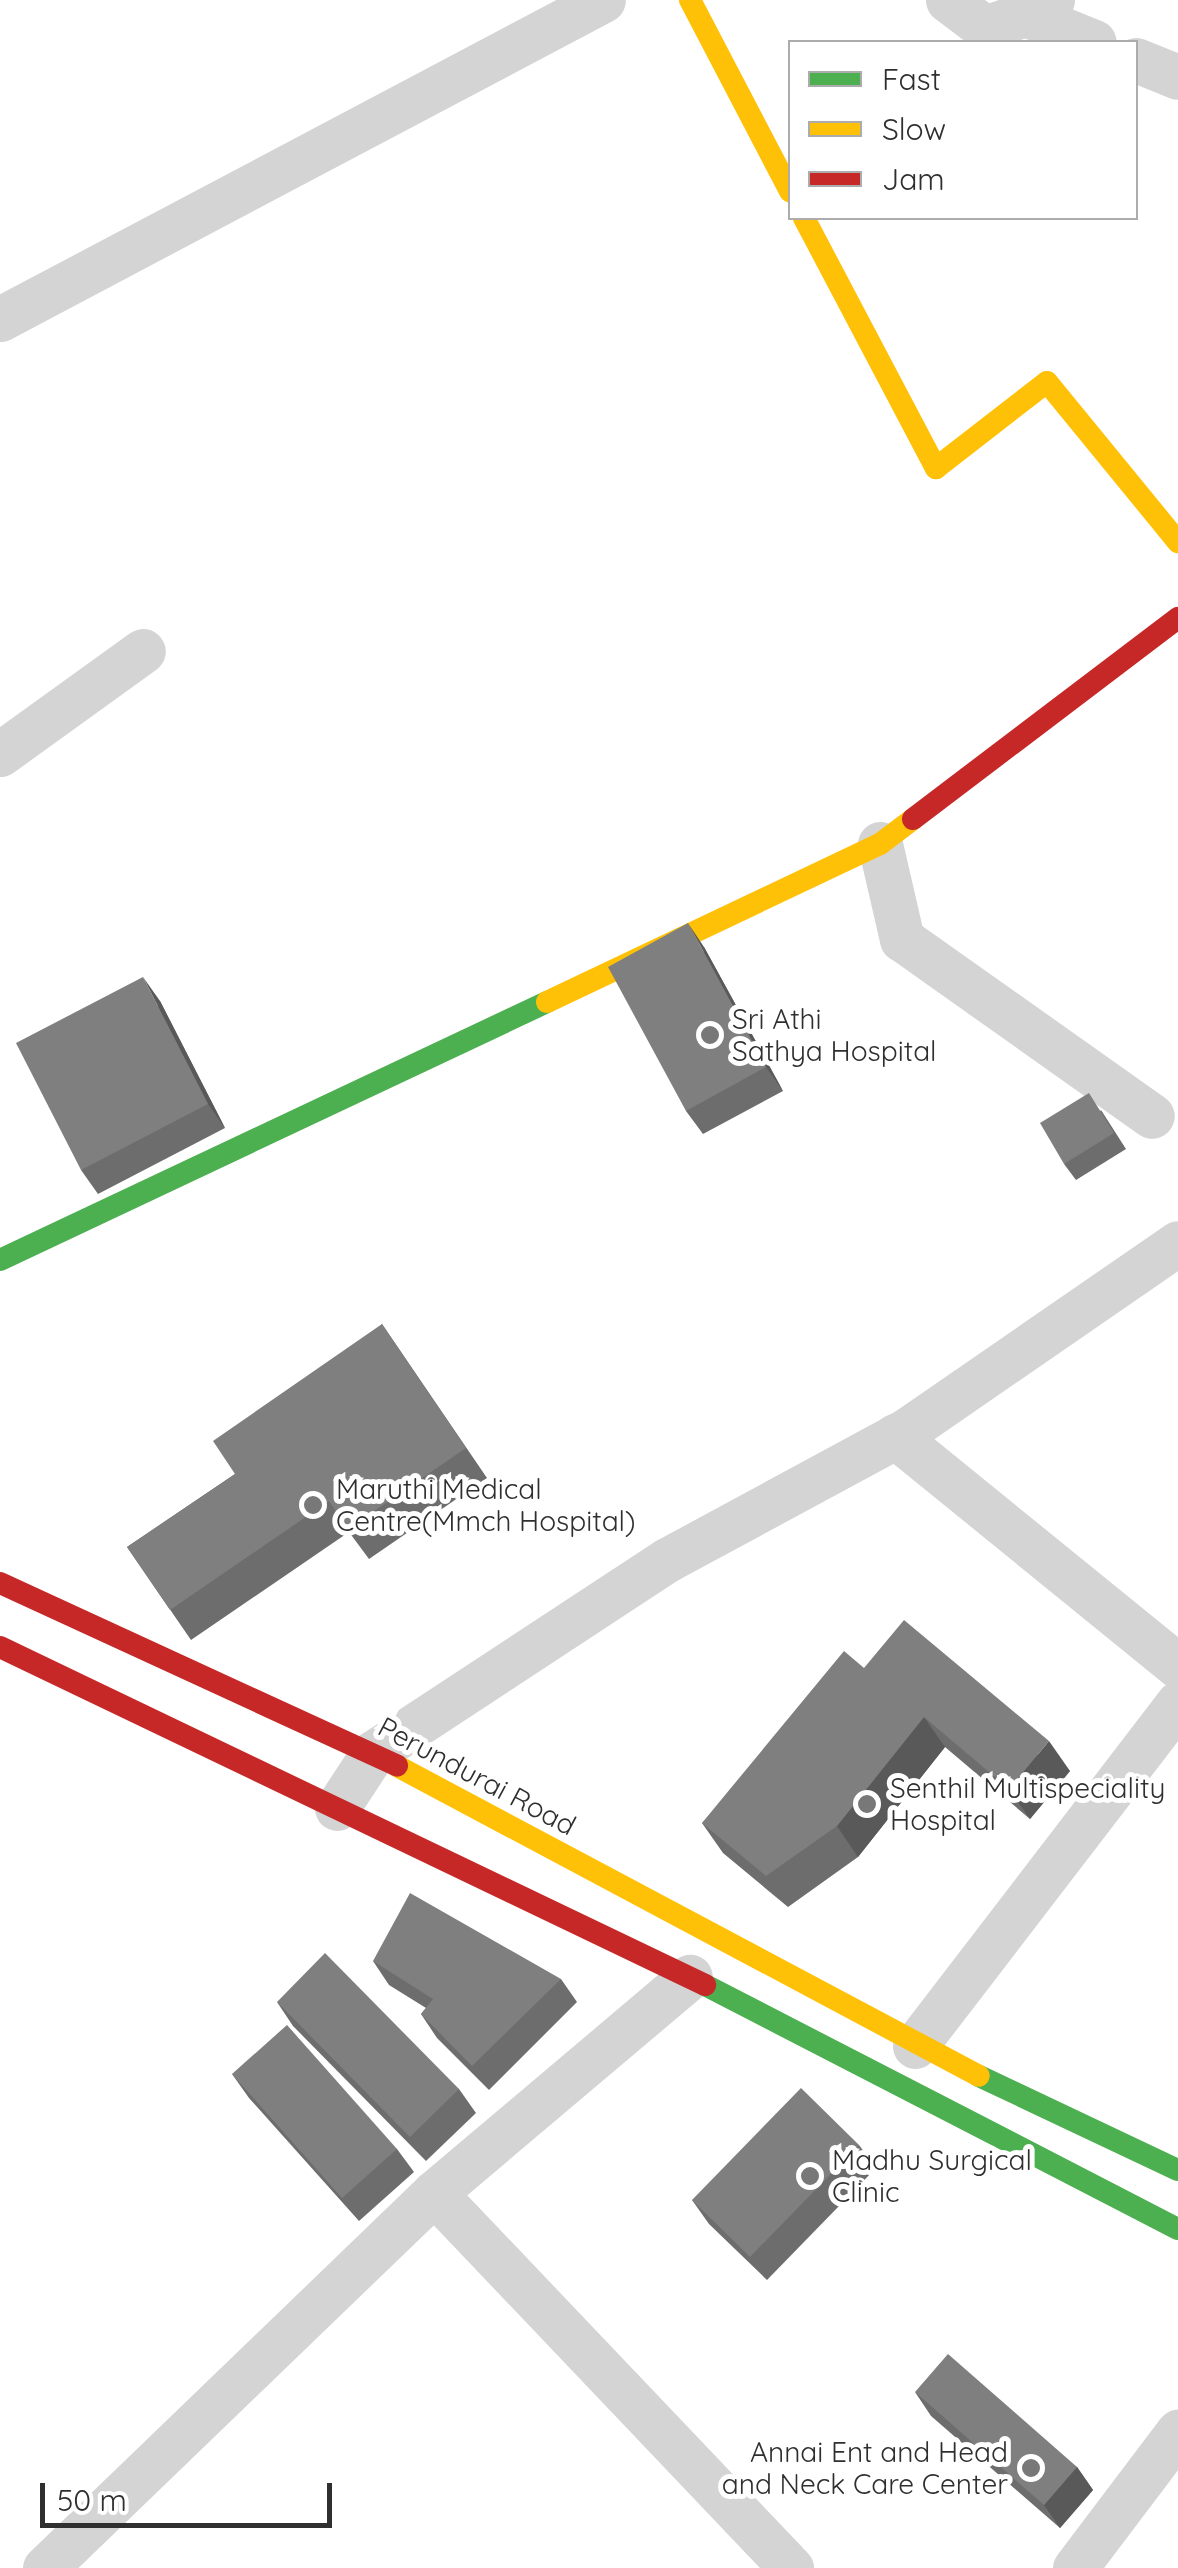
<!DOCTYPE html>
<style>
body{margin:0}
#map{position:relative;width:1178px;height:2568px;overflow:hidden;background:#fff;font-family:Quicksand,sans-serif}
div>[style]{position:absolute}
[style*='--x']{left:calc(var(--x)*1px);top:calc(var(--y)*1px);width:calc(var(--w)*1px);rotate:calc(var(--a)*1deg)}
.street>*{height:45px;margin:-22.5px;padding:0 22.5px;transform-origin:22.5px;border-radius:22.5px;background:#d4d4d4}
.fast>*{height:22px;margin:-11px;padding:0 11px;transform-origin:11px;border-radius:11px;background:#4caf50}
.slow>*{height:22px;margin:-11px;padding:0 11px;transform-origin:11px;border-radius:11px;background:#ffc107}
.jam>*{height:22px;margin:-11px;padding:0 11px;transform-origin:11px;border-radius:11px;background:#c62828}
.wall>*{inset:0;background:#6d6d6d}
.shaded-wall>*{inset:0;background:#595959}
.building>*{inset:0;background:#7f7f7f}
.dots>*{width:28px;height:28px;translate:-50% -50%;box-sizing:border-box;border:5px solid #fff;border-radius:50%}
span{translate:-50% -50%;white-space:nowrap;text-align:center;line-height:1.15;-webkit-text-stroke:10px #fff;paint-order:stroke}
.poi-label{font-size:28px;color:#2f2f2f}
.left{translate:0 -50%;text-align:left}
.right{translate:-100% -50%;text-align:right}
.street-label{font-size:28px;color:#2f2f2f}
.legend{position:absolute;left:788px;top:40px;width:350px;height:180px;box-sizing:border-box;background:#fff;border:2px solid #acacac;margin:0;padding:12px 18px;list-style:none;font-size:30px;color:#2f2f2f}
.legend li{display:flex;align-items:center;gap:20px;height:50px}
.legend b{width:50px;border:2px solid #acacac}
.scale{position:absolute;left:40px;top:2483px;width:292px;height:45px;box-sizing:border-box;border:5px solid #2f2f2f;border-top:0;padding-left:12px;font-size:30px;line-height:35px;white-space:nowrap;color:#2f2f2f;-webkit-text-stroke:8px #fff;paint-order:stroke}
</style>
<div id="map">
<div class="street">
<div style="--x:948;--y:0;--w:46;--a:37.1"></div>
<div style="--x:985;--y:28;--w:42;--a:-19.3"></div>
<div style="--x:1052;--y:0;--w:30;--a:153"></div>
<div style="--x:1025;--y:14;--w:74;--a:22.1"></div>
<div style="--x:1136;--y:60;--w:45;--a:22"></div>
<div style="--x:0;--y:319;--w:682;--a:-27.88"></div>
<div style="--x:0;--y:754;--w:176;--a:-35.8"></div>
<div style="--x:880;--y:844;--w:98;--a:77"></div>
<div style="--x:902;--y:939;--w:306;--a:35.3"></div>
<div style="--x:895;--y:1436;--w:365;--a:39.1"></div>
<div style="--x:337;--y:1808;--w:66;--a:-56.8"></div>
<div style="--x:373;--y:1753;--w:352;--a:-33.3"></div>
<div style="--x:667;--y:1560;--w:273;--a:-28.4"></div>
<div style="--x:907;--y:1430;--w:329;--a:-34.6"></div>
<div style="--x:915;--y:2046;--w:432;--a:-52.5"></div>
<div style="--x:434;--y:2193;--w:518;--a:46.41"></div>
<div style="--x:45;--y:2568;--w:540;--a:-43.95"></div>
<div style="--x:434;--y:2193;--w:335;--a:-40.2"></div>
<div style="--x:1075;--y:2568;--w:171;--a:-52.9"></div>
</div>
<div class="fast">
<div style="--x:0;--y:1260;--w:605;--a:-25.25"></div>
<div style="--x:705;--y:1985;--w:532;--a:27.29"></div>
<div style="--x:979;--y:2076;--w:220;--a:25.3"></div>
</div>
<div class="slow">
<div style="--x:690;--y:0;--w:216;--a:62.4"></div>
<div style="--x:804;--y:218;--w:283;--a:62.2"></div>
<div style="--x:936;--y:468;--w:140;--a:-37.8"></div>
<div style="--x:1047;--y:382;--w:207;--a:50.7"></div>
<div style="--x:547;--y:1002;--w:369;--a:-25.4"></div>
<div style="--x:880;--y:844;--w:41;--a:-37.1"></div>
<div style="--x:397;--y:1766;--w:659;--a:28.04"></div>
</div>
<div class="jam">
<div style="--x:913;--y:819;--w:333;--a:-37.2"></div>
<div style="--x:0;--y:1583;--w:437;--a:24.7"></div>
<div style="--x:0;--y:1647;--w:782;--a:25.61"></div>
</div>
<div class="wall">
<div style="clip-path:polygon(704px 947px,783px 1091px,703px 1134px,686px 1111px)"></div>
<div style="clip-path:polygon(160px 1001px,225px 1128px,98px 1194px,81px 1170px)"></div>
<div style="clip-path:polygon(1101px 1110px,1126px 1149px,1076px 1180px,1064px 1164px)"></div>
<div style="clip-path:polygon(382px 1324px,487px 1478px,369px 1559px,349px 1532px,191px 1640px,127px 1547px,235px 1474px)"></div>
<div style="clip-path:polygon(864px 1668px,1070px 1771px,1030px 1819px,945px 1747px,858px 1857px,788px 1907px,723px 1853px,702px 1823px)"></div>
<div style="clip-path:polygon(373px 1961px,561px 1979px,577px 2002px,489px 2090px,437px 2038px,421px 2014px,426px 2008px,389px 1985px)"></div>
<div style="clip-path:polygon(277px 2002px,459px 2089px,476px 2113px,426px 2161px,293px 2026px)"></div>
<div style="clip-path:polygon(232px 2074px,397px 2149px,414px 2172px,359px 2221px,249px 2098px)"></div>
<div style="clip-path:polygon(859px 2145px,876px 2168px,767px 2280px,709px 2224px,692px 2200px)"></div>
<div style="clip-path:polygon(915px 2392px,1077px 2467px,1093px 2490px,1060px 2528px,931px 2416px)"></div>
</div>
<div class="shaded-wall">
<div style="clip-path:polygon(688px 923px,704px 947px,783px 1091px,766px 1067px)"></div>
<div style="clip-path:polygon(143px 977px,160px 1001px,225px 1128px,208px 1104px)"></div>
<div style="clip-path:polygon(924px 1717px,945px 1747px,858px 1857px,837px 1826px)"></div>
<div style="clip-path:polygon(1049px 1741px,1070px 1771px,1030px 1819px,1009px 1789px)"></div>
<div style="clip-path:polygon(1077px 2467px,1093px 2490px,1060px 2528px,1044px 2505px)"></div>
</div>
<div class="building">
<div style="clip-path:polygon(688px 923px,766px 1067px,686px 1111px,608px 967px)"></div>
<div style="clip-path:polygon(143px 977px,208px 1104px,81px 1170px,16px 1043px)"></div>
<div style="clip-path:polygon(1089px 1093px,1114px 1133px,1064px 1164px,1040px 1123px)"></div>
<div style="clip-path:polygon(382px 1324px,466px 1448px,348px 1529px,329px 1501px,170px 1610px,127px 1547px,235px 1474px,213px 1441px)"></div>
<div style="clip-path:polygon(904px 1620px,1049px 1741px,1009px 1789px,924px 1717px,837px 1826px,766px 1876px,702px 1823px,844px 1651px,864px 1668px)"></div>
<div style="clip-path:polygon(410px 1893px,561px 1979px,472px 2066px,421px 2014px,433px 1999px,373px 1961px)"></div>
<div style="clip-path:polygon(325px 1953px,459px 2089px,410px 2137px,277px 2002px)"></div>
<div style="clip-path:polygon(287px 2025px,397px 2149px,342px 2198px,232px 2074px)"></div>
<div style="clip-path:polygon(801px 2088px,859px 2145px,750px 2257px,692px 2200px)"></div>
<div style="clip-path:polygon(948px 2354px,1077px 2467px,1044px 2505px,915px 2392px)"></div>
</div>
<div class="dots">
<div style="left:710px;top:1035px;background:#787878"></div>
<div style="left:313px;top:1505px;background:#787878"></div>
<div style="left:867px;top:1804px;background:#787878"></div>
<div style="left:810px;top:2176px;background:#787878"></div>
<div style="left:1031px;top:2468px;background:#787878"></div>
</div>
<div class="poi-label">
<span class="left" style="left:732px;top:1035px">Sri Athi<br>Sathya Hospital</span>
<span class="left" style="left:336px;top:1505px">Maruthi Medical<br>Centre(Mmch Hospital)</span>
<span class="left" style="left:890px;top:1804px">Senthil Multispeciality<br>Hospital</span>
<span class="left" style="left:832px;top:2176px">Madhu Surgical<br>Clinic</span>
<span class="right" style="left:1008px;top:2468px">Annai Ent and Head<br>and Neck Care Center</span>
</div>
<div class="street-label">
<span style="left:477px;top:1776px;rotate:28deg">Perundurai Road</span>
</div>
<ul class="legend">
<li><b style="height:12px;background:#4caf50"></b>Fast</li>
<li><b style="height:12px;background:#ffc107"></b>Slow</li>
<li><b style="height:12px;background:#c62828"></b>Jam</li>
</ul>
<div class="scale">50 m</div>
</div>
